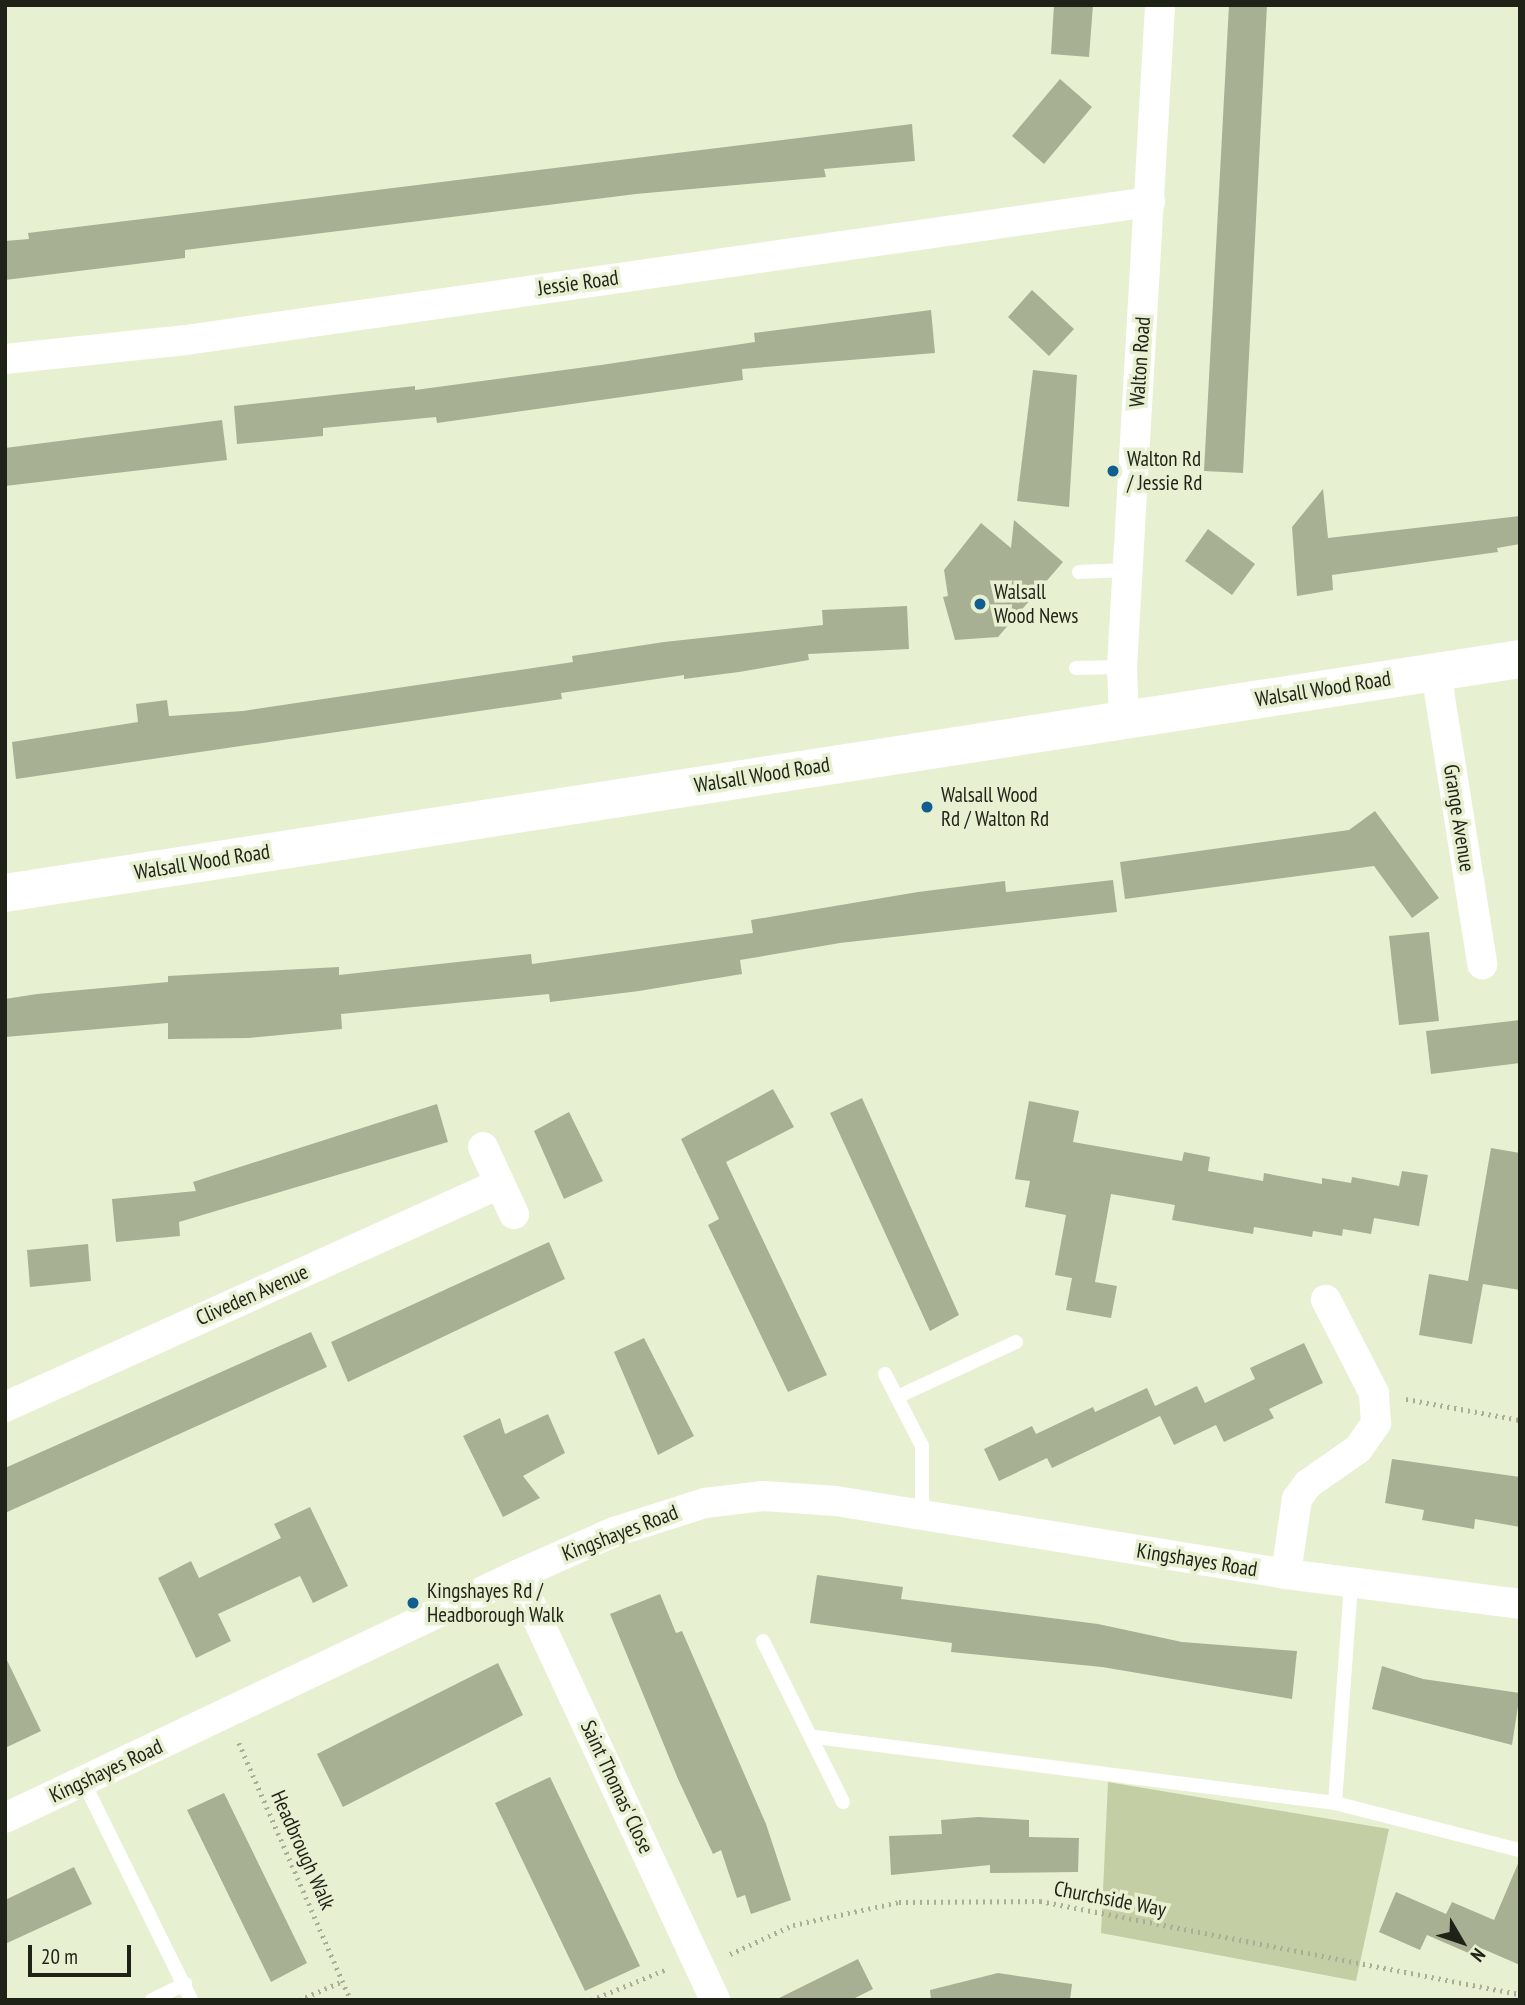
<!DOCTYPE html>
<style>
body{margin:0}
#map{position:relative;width:1525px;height:2005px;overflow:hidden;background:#e8f0d2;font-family:"PT Sans Narrow",sans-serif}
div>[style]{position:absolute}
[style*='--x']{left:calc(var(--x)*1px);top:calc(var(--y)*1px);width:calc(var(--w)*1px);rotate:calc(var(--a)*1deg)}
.green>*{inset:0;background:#c3cea5}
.building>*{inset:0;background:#a8b094}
.path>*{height:4.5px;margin-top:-2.25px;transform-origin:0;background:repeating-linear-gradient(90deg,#a9af97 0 2px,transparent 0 7px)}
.lane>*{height:14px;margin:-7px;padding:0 7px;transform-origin:7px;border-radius:7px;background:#fff}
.street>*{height:30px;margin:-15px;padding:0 15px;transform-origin:15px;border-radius:15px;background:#fff}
.secondary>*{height:38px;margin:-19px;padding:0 19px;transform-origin:19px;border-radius:19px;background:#fff}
.dots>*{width:19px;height:19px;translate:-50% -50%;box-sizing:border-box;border:4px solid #e8f0d2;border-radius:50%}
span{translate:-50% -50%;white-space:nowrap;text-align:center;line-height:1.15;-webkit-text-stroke:7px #e8f0d2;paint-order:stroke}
.street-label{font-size:21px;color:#1f2217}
.poi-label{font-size:21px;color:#1f2217}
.left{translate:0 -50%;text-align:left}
.frame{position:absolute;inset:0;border:7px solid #1f2217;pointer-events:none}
.north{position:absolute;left:1427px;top:1907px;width:70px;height:70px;-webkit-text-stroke:5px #e8f0d2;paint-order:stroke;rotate:129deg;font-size:19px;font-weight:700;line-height:28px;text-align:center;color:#1f2217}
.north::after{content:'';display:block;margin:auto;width:24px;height:32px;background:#1f2217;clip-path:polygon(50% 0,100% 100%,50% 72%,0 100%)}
.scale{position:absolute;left:28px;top:1945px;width:103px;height:32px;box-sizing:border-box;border:4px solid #1f2217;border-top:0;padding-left:9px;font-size:21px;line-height:24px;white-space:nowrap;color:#1f2217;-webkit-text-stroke:5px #e8f0d2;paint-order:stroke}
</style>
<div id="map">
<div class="green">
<div style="clip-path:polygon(1108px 1782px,1389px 1829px,1356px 1981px,1101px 1933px)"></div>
</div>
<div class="building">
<div style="clip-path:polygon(1054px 5px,1093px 5px,1089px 57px,1051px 54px)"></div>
<div style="clip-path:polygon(1229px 5px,1267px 5px,1243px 473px,1204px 471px)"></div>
<div style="clip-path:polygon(1060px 79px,1092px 107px,1044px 164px,1012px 136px)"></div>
<div style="clip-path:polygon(912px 124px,915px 161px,824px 169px,826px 177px,636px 194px,185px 250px,185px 258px,5px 280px,5px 241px,29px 239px,28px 233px)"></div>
<div style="clip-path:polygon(1032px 290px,1074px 329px,1049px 356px,1008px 317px)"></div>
<div style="clip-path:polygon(931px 310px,935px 353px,742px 369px,743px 380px,437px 423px,436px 417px,323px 428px,323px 436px,237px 444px,234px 406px,415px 386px,415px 390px,601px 365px,755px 342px,754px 333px)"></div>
<div style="clip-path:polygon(1033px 370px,1077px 375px,1069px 507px,1017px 501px)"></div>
<div style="clip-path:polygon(222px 420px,227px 460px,5px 486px,5px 448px)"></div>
<div style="clip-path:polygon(1323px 489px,1328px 538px,1520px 516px,1520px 544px,1497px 548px,1498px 552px,1332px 575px,1333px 590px,1297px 596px,1292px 527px)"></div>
<div style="clip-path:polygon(1014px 520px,1063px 562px,998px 637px,955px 640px,943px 597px,948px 596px,944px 570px,981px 523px,1011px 548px)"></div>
<div style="clip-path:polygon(1208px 529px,1255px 564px,1232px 595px,1185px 561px)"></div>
<div style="clip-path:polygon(907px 606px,909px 649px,808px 654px,809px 660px,739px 672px,684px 679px,684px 675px,561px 693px,562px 699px,16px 779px,12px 742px,138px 722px,136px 704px,167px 700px,169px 716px,243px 711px,573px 662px,572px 656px,664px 642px,823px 625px,822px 610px)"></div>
<div style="clip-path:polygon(1375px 811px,1439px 898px,1412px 918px,1374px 866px,1125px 899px,1120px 862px,1349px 830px)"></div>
<div style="clip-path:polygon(1113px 880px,1117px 912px,840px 943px,740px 960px,742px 974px,639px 991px,550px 1002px,549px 994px,341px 1014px,342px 1029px,249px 1038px,168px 1039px,168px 1023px,5px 1037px,5px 999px,37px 994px,168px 982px,168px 976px,339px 967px,339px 975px,531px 954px,532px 964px,753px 933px,751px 920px,918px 892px,1005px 881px,1006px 892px)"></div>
<div style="clip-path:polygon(1429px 932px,1439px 1021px,1399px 1025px,1389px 936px)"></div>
<div style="clip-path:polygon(1520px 1020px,1520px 1063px,1431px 1074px,1426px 1031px)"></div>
<div style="clip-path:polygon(773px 1089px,794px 1127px,726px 1162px,827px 1375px,788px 1392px,708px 1225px,719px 1219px,681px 1139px)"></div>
<div style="clip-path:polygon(862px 1098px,959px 1315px,930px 1331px,830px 1113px)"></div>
<div style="clip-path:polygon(1029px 1101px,1079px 1111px,1073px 1142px,1182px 1161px,1184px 1152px,1210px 1157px,1208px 1171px,1263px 1181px,1264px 1173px,1322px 1184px,1322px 1178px,1351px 1183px,1352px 1177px,1399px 1186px,1402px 1171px,1428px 1175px,1419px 1226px,1374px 1218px,1371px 1234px,1343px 1229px,1342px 1236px,1313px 1231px,1312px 1237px,1254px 1227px,1253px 1234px,1172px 1220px,1175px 1205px,1111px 1194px,1095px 1282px,1117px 1286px,1111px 1318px,1066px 1310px,1072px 1278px,1055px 1275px,1066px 1215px,1025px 1207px,1030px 1181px,1015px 1179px)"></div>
<div style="clip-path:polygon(437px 1104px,448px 1142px,179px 1222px,180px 1236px,116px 1242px,112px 1199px,196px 1191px,193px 1182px)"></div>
<div style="clip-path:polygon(569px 1112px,603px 1181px,564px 1199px,534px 1131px)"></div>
<div style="clip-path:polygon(1491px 1148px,1520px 1153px,1520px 1290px,1483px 1284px,1472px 1344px,1419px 1335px,1429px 1274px,1468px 1281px)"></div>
<div style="clip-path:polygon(549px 1242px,565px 1279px,348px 1382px,331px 1342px)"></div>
<div style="clip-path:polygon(88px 1244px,91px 1281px,30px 1287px,27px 1250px)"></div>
<div style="clip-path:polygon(311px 1332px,327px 1367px,5px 1513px,5px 1468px)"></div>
<div style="clip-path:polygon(644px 1338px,694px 1436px,658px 1455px,614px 1352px)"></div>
<div style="clip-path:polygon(1304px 1343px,1323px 1383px,1269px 1409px,1274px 1418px,1224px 1442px,1216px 1425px,1174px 1445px,1160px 1416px,1052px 1468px,1047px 1458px,999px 1481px,984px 1449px,1032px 1426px,1036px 1434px,1093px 1407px,1095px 1412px,1147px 1388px,1155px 1406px,1197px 1386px,1205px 1403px,1255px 1379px,1250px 1368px)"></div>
<div style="clip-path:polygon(548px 1414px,565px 1453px,523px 1476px,540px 1498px,503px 1517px,463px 1436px,500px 1418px,505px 1434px)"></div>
<div style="clip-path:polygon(1392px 1459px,1520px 1477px,1520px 1527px,1475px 1519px,1474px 1529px,1422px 1520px,1424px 1510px,1385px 1503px)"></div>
<div style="clip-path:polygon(310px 1507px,348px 1586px,313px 1603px,300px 1576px,218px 1614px,231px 1641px,196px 1658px,158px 1578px,191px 1561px,199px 1578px,281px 1538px,274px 1524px)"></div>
<div style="clip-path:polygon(817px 1575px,903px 1587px,901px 1599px,1098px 1624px,1182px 1642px,1297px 1651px,1292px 1699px,1102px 1667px,951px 1652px,952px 1643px,810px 1623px)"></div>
<div style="clip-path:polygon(660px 1594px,676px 1633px,682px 1631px,766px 1824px,791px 1900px,751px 1914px,745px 1895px,737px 1898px,721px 1850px,713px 1854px,678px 1779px,610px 1614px)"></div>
<div style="clip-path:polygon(5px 1656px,41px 1731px,5px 1748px)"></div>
<div style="clip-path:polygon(498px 1663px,523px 1715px,343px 1807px,317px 1754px)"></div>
<div style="clip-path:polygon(1382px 1666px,1423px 1679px,1520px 1693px,1512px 1745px,1372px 1709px)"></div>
<div style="clip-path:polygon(550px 1777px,640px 1966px,585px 1991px,495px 1803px)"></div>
<div style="clip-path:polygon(224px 1793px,307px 1963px,271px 1982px,187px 1810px)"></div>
<div style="clip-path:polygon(978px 1817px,1029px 1820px,1029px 1837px,1079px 1838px,1078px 1872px,990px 1873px,990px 1865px,891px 1875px,889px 1836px,942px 1834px,941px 1820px)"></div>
<div style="clip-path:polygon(1520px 1859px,1520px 1965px,1476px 1946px,1473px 1955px,1427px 1935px,1420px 1950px,1379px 1932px,1396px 1892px,1446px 1914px,1452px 1902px,1494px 1920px)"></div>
<div style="clip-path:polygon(74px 1867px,92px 1904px,5px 1944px,5px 1900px)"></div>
<div style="clip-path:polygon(858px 1959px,873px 1989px,851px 2000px,775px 2000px)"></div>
<div style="clip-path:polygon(998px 1973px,1072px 1984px,1070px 2000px,931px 2000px,930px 1990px)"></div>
</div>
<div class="path">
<div style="--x:1406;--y:1399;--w:116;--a:10.4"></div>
<div style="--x:239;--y:1743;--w:280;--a:66.5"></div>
<div style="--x:730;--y:1954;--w:69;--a:-24.7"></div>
<div style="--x:793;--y:1925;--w:108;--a:-12.2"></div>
<div style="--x:899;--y:1902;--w:141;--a:-0.4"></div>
<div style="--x:1040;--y:1901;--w:489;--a:11"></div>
<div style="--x:299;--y:2000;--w:48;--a:-23.4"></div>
<div style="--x:591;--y:2000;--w:82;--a:-22.2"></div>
</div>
<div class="lane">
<div style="--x:1079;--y:572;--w:48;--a:-2.4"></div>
<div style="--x:1076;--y:668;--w:46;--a:-1.2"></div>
<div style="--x:885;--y:1374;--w:81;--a:62.8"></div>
<div style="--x:922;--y:1446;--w:69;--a:90"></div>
<div style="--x:897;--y:1397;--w:131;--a:-24.8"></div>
<div style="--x:763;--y:1641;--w:180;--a:63.6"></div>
<div style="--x:815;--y:1737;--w:524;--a:7.23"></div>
<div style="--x:1335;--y:1803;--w:191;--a:14.3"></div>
<div style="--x:83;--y:1781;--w:244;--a:63.7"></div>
<div style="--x:1335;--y:1803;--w:221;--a:-85.8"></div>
<div style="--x:152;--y:2000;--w:37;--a:-26"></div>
</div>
<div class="street">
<div style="--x:5;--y:359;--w:182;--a:-6"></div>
<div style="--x:186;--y:340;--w:974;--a:-8.15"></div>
<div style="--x:1436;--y:672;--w:296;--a:81"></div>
<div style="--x:1124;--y:719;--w:52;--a:-92.2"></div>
<div style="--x:1122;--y:667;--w:663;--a:-86.71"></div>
<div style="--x:483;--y:1147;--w:74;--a:65.2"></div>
<div style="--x:5;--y:1407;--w:542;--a:-24.3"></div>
<div style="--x:1286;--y:1574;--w:76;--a:-81.7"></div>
<div style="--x:1297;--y:1499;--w:19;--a:-54"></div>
<div style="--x:1308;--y:1484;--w:61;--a:-35"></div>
<div style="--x:1358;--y:1449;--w:32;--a:-55"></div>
<div style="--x:1376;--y:1423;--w:30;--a:-94"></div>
<div style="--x:1374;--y:1393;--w:105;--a:-117.3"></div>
<div style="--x:517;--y:1575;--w:469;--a:65"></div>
<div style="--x:5;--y:1818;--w:567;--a:-25.39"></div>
<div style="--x:517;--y:1575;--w:106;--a:-23.9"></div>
<div style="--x:614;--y:1532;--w:96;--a:-17.7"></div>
<div style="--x:705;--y:1503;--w:59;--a:-6.8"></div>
<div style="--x:764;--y:1496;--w:72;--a:4"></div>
<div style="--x:836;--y:1501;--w:456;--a:9.2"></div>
<div style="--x:1286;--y:1574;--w:236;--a:7.3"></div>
</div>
<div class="secondary">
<div style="--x:5;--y:893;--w:1533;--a:-8.78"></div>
</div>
<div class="dots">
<div style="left:1113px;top:471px;background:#105d90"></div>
<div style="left:980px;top:604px;background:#105d90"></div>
<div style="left:927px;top:807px;background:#105d90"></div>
<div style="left:413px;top:1603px;background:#105d90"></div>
</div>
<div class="street-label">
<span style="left:578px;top:283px;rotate:-8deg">Jessie Road</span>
<span style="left:1140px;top:362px;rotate:-86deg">Walton Road</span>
<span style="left:1323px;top:689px;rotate:-9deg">Walsall Wood Road</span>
<span style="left:762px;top:775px;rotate:-9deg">Walsall Wood Road</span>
<span style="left:1459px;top:818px;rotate:81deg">Grange Avenue</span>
<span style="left:202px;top:862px;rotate:-9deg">Walsall Wood Road</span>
<span style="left:252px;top:1295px;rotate:-24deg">Cliveden Avenue</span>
<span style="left:620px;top:1533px;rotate:-21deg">Kingshayes Road</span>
<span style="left:1197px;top:1560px;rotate:9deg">Kingshayes Road</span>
<span style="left:106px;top:1771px;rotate:-25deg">Kingshayes Road</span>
<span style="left:617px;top:1787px;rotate:65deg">Saint Thomas' Close</span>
<span style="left:303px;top:1850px;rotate:66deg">Headbrough Walk</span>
<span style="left:1110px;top:1899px;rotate:11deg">Churchside Way</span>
</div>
<div class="poi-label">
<span class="left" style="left:1127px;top:471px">Walton Rd<br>/ Jessie Rd</span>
<span class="left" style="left:994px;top:604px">Walsall<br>Wood News</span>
<span class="left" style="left:941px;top:807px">Walsall Wood<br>Rd / Walton Rd</span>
<span class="left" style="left:427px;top:1603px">Kingshayes Rd /<br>Headborough Walk</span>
</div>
<div class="frame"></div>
<div class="north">N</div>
<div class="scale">20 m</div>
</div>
